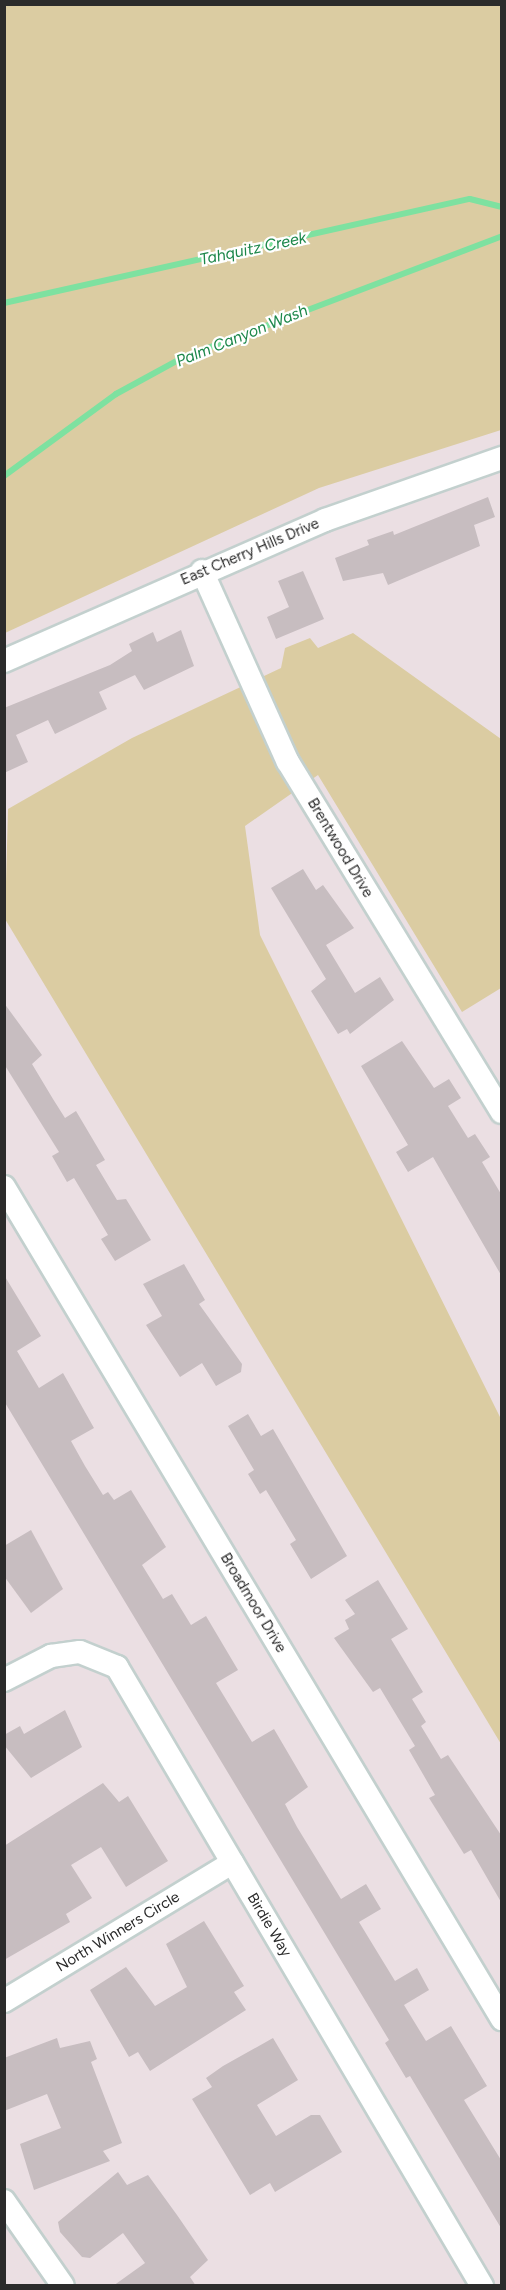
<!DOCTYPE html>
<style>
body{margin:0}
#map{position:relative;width:506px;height:2290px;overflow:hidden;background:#ebdfe3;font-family:Figtree,sans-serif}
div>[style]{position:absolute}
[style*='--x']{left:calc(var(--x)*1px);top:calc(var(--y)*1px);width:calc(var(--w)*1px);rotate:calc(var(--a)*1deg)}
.green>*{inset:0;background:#dbcca2}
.stream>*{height:6px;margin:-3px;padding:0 3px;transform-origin:3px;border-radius:3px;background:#7ee1a0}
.building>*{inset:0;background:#c7bdc0}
.roads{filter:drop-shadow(2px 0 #c3d0ce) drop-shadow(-2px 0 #c3d0ce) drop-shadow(0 2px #c3d0ce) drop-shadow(0 -2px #c3d0ce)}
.minor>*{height:22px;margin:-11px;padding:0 11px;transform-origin:11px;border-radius:11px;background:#fff}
span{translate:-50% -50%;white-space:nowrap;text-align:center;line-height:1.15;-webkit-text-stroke:4.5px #fff;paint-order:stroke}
.street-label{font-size:15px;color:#2b2b2b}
.water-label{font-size:16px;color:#1c874a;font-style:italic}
.frame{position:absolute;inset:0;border:6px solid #2b2b2b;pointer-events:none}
</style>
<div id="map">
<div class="green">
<div style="clip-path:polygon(4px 5px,501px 5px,501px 430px,319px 488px,5px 633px)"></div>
<div style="clip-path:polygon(353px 633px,501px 739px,501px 988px,462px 1012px,318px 775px,245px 826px,260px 935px,501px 1419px,501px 1744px,5px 919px,8px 809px,132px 738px,281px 668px,285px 648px,310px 638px,318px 648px)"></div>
</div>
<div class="stream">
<div style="--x:4;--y:303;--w:477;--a:-12.6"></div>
<div style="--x:470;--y:199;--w:33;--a:14"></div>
<div style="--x:4;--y:476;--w:139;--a:-36.2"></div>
<div style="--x:116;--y:394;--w:77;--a:-28.6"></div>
<div style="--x:184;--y:357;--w:340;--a:-20.8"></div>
</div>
<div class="building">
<div style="clip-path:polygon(488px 497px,495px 517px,474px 525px,480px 546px,388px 585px,383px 573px,343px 581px,335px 558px,369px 545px,367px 540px,393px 531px,394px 535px)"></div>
<div style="clip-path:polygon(303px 571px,324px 619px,276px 639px,267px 617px,289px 607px,278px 581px)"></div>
<div style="clip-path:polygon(181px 630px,194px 666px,144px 690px,135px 675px,99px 692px,107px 709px,55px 734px,48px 720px,16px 735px,28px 762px,4px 773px,4px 708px,110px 665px,132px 651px,129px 644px,153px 632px,157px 642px)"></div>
<div style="clip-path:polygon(303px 869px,316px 890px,323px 885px,354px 928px,326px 945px,355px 993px,380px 977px,394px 1000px,350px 1034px,347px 1029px,338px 1034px,311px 991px,326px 979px,271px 888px)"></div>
<div style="clip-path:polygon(4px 1003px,42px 1055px,32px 1064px,53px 1099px,65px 1118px,76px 1111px,105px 1160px,96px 1165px,117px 1200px,126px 1199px,151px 1240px,115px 1261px,101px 1239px,108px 1235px,74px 1178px,67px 1182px,52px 1156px,59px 1152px,4px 1064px)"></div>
<div style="clip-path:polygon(402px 1041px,434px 1088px,449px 1079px,461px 1098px,448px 1106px,468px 1138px,475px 1134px,490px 1157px,482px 1162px,501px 1194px,501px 1275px,433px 1157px,408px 1172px,396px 1152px,408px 1145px,361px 1066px)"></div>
<div style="clip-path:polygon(184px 1264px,205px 1300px,199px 1304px,242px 1364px,241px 1372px,216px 1386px,202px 1363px,180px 1377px,146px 1325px,162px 1316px,143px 1284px)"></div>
<div style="clip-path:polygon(4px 1275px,41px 1336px,17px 1351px,39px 1388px,63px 1373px,94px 1428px,71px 1441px,85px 1466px,103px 1495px,108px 1492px,114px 1500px,131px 1490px,166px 1547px,142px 1565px,163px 1599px,172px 1594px,191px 1625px,206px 1616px,238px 1670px,216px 1683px,252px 1742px,274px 1729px,308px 1787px,285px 1804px,297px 1827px,341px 1899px,366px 1884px,381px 1909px,359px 1922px,373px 1945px,395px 1981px,417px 1968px,429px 1990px,404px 2005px,426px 2041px,451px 2026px,487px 2086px,464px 2100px,501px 2160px,501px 2228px,410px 2076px,406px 2078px,385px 2043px,389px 2040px,4px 1401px)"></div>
<div style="clip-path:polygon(248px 1414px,261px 1436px,273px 1429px,347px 1556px,311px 1579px,290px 1544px,296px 1540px,266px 1490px,260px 1494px,248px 1474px,254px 1470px,228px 1426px)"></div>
<div style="clip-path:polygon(31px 1530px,63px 1589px,31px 1613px,4px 1576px,4px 1546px)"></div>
<div style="clip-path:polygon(378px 1580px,408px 1629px,391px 1639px,423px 1692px,412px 1699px,426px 1722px,421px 1726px,441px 1759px,448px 1755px,501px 1835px,501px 1902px,471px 1850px,464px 1854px,429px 1798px,435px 1795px,409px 1750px,415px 1746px,380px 1688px,373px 1692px,334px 1638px,349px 1629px,345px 1620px,355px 1614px,345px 1600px)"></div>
<div style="clip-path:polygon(65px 1710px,82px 1747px,31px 1778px,4px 1745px,4px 1735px,20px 1726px,24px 1734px)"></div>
<div style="clip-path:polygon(103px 1783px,119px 1802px,128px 1796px,168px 1861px,126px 1887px,101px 1847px,71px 1865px,92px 1898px,66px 1914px,70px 1922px,4px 1960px,4px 1846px)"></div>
<div style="clip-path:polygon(204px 1921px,244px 1986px,234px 1992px,246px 2010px,150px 2071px,138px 2052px,129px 2057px,90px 1990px,126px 1967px,155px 2006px,187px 1987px,166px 1944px)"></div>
<div style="clip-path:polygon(57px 2038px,60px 2048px,90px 2041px,97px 2059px,91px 2062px,122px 2143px,103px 2151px,110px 2161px,34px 2190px,20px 2144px,61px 2128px,47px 2094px,4px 2111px,4px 2058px)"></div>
<div style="clip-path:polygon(273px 2038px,298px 2080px,257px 2105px,276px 2136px,311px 2115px,320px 2115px,342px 2152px,275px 2192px,270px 2183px,250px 2195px,192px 2099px,212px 2087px,206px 2078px,223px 2066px)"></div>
<div style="clip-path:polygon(118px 2172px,127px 2185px,148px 2175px,177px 2215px,208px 2260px,190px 2277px,196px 2286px,113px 2286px,145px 2263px,123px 2233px,90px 2258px,82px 2257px,60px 2232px,58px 2222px)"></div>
</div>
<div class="roads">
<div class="minor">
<div style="--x:202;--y:571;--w:209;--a:65.8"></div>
<div style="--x:288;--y:762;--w:410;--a:58.6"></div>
<div style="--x:4;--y:661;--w:351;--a:-23.7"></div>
<div style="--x:325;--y:520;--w:188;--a:-19.3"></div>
<div style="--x:4;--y:1187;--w:970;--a:59.1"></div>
<div style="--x:4;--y:1680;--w:53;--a:-27.1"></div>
<div style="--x:51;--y:1656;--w:29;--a:-8"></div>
<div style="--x:80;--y:1652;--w:40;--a:22"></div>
<div style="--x:117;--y:1667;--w:719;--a:59.47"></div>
<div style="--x:4;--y:2001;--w:267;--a:-31.2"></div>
<div style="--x:4;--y:2201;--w:103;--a:55.2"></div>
</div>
</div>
<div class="street-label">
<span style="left:250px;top:552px;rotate:-23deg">East Cherry Hills Drive</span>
<span style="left:340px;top:848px;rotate:59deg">Brentwood Drive</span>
<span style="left:253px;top:1603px;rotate:59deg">Broadmoor Drive</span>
<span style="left:269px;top:1925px;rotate:59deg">Birdie Way</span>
<span style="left:118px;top:1932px;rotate:-31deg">North Winners Circle</span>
</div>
<div class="water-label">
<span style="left:253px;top:249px;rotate:-12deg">Tahquitz Creek</span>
<span style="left:242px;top:336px;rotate:-22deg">Palm Canyon Wash</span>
</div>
<div class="frame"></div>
</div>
